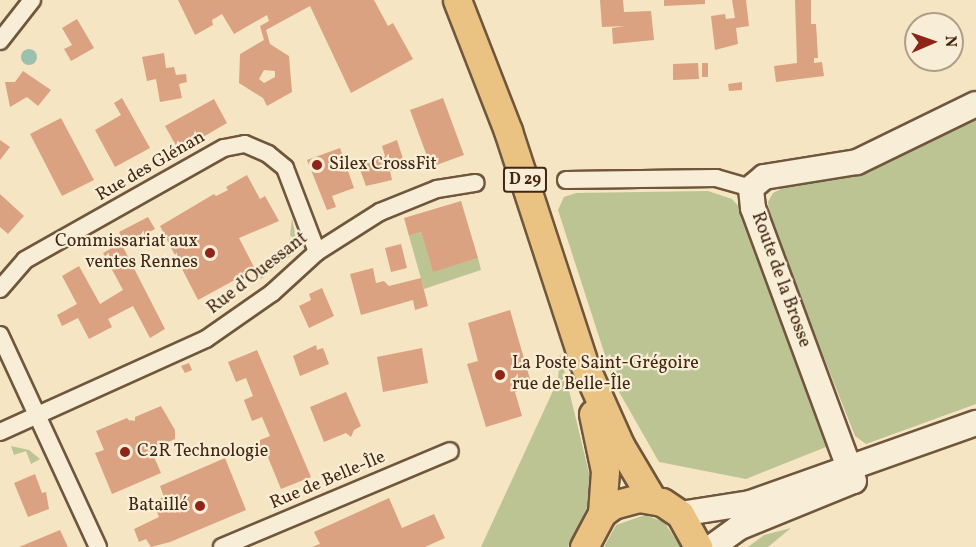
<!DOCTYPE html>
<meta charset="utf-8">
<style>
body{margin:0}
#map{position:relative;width:976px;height:547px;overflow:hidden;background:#f5e5c2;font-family:Vollkorn,serif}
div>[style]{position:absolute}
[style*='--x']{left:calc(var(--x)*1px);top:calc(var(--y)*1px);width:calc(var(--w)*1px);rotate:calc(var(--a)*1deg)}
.green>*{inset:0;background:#bcc493}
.water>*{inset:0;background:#9dc0ae}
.round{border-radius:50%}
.building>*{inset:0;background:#dba281}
.roads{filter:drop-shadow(2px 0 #70563c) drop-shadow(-2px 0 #70563c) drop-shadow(0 2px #70563c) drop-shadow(0 -2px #70563c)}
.street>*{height:16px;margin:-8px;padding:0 8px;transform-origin:8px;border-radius:8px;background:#f8eed7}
.secondary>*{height:24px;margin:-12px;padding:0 12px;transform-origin:12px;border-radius:12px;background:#f8eed7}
.primary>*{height:27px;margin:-13.5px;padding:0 13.5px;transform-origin:13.5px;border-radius:13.5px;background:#eac281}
.dots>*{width:16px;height:16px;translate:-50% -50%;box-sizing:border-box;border:3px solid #f8eed7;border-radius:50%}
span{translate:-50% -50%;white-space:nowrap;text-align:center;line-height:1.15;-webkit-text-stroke:4.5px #f8eed7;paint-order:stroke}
.shield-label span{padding:2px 4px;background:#f8eed7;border:2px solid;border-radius:4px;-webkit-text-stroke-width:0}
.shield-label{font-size:16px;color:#442710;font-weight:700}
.poi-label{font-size:18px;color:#442710}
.left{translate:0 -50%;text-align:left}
.right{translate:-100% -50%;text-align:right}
.street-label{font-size:18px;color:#442710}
.north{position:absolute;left:904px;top:12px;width:60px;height:60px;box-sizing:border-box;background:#f8eed7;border:2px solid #b09e87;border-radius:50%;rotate:88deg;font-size:16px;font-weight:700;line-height:24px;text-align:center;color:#442710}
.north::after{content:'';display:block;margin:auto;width:21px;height:27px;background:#8f2418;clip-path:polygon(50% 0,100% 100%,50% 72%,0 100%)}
</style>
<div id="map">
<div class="green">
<div style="clip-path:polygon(976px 117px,976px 404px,866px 444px,855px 436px,770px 221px,768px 202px,773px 193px,795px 182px,880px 165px)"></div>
<div style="clip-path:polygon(708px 191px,732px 199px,741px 209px,826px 447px,746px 479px,659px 462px,614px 383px,558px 210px,564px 197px,576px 193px)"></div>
<div style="clip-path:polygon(292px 218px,296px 238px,290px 256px,261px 279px,255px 269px,289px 244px)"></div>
<div style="clip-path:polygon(421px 232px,433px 271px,478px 258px,481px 270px,424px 289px,409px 236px)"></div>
<div style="clip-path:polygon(560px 353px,589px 473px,589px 503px,568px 547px,481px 547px,558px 380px)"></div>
<div style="clip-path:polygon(11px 446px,29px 450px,40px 459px,31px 464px,26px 451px,14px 455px)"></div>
<div style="clip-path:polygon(645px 515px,664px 522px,681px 547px,604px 547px,616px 525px)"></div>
<div style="clip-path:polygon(791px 528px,768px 547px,748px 547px,764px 535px)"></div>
</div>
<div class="water">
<div class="round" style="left:21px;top:49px;width:16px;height:16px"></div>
</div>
<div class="building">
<div style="clip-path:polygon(evenodd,178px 0,374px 0,388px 26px,393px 23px,413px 59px,351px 93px,310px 6px,266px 30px,270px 44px,289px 56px,292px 92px,267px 106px,263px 98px,239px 83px,240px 54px,264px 40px,260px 26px,269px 21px,267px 15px,234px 34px,222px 14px,212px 20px,213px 25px,195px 35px,178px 0,264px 70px,275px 71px,275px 77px,264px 83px,259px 79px,264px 70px)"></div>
<div style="clip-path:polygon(600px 0,623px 0,624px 12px,651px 11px,654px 40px,613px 44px,612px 28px,625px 26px,602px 27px)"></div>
<div style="clip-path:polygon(664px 0,705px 0,705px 4px,664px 6px)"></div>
<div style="clip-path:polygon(732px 0,746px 0,749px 26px,736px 28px,738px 44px,715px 50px,711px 16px,725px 14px,726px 19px,735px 18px)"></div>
<div style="clip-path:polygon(795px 0,811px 0,811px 24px,816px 24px,818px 58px,814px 58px,814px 63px,822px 62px,824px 76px,776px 82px,774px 66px,797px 63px)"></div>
<div style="clip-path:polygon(77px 19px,94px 48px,71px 61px,64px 49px,72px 45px,62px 28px)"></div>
<div style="clip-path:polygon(164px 53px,166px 68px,174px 67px,176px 75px,186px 74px,187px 82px,179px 84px,182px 98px,160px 102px,156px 79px,147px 81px,142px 57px)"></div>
<div style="clip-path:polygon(698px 63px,699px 79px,673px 80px,673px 64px)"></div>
<div style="clip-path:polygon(702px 63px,708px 63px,708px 77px,702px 77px)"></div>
<div style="clip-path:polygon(23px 71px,51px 90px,38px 106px,27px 97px,10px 107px,5px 82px,15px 82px)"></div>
<div style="clip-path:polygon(742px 82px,742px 90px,729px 91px,728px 84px)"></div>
<div style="clip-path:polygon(122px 98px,150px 148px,115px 167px,95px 130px,121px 115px,114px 103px)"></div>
<div style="clip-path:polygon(443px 98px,464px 155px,431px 167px,410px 110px)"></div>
<div style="clip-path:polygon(214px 99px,227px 123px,179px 151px,165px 126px)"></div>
<div style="clip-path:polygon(61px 118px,94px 180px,62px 196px,30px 134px)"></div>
<div style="clip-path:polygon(0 140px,10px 147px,0 160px)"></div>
<div style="clip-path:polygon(397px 140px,405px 165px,390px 171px,392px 180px,366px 186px,359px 167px,385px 156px,382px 146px)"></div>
<div style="clip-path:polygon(340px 148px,354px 188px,332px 196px,336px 207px,327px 210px,307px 160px)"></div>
<div style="clip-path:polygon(247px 175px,260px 199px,265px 196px,279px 221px,239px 238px,255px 269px,198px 300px,160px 226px,214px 194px,216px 196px,228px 190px,226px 187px)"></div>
<div style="clip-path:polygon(0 194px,24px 216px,8px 234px,0 227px)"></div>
<div style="clip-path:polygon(461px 201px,478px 258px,433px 272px,421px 232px,409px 236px,404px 218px)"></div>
<div style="clip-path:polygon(148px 217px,155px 229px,126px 245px,119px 232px)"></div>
<div style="clip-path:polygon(121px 243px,165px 329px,150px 338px,133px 306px,108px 319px,112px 327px,89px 339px,78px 318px,62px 326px,57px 315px,77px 304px,62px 276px,79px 266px,100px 304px,123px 290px,103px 253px)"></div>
<div style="clip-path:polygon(401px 244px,407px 268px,391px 272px,385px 248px)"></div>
<div style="clip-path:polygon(373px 268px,376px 283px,384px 281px,389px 286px,421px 278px,428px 306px,415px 310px,413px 300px,361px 315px,350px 274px)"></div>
<div style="clip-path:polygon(322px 288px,334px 316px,309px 328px,299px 306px,311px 300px,309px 294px)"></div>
<div style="clip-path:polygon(510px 310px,532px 386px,515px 392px,522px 416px,486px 427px,467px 364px,478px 361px,468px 323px)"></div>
<div style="clip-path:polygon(316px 345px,317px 350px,323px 348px,329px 364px,300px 376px,293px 356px)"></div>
<div style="clip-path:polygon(422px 348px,428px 383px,383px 392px,377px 357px)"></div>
<div style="clip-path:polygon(257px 350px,311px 477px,281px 489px,267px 455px,262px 457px,260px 450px,260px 440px,270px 436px,262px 417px,252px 421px,244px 400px,253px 396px,246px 378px,236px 382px,228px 362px)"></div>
<div style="clip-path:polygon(189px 363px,192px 370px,185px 373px,181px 366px)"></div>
<div style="clip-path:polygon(346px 392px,361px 426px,354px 430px,351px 437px,346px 433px,324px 442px,310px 407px)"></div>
<div style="clip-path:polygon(161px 406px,175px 430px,175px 439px,151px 450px,161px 473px,112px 494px,95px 453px,104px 450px,96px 431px,127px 418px,131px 423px,129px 420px,135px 421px,135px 417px)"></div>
<div style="clip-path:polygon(225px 458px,246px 510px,170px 542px,151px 547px,146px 539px,139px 542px,134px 529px,159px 517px,153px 502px,164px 497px,160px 486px)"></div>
<div style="clip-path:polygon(35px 474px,42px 493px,46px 492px,49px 509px,28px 517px,14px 483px)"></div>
<div style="clip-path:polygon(389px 498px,402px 528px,434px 514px,445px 538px,425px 547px,312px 547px,320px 544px,314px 532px)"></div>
<div style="clip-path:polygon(60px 530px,68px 547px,19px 547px)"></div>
</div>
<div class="roads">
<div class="street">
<div style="--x:0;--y:41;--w:52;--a:-52"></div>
<div style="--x:566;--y:180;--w:150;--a:-0.8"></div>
<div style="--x:716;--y:178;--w:36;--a:16"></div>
<div style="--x:0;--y:289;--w:38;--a:-49"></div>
<div style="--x:25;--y:260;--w:228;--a:-29.4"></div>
<div style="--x:224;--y:148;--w:21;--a:-11"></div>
<div style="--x:245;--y:144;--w:25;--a:23"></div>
<div style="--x:268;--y:154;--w:22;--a:39"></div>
<div style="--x:285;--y:168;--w:90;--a:69.1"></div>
<div style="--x:0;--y:335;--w:234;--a:65.2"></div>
<div style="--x:0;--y:432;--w:226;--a:-24.3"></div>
<div style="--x:206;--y:339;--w:80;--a:-34.9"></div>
<div style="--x:272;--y:293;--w:61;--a:-42.3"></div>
<div style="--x:317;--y:252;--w:75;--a:-32.4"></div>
<div style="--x:380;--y:212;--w:61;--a:-22"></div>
<div style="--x:437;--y:189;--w:39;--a:-9"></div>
<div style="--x:222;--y:547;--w:247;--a:-22.8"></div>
</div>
<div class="secondary">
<div style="--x:854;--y:481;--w:291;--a:-110.3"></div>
<div style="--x:753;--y:208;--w:20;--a:-96"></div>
<div style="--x:751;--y:188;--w:17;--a:-40"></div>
<div style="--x:764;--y:177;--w:94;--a:-9.2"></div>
<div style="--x:857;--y:162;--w:132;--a:-26"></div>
<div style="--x:680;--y:514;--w:71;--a:-8.9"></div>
<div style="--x:750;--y:503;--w:240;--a:-19.5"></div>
<div style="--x:712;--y:547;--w:32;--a:-36"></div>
<div style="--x:738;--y:528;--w:124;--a:-22.2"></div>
</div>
<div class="primary">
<div style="--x:457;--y:0;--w:141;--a:68.7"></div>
<div style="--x:508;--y:131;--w:245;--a:71.9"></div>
<div style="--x:584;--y:364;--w:89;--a:66"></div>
<div style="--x:620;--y:445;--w:63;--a:59.3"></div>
<div style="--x:593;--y:414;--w:58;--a:78.1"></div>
<div style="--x:605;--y:471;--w:42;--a:94.1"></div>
<div style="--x:584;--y:547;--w:38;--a:-62"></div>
<div style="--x:602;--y:513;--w:14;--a:-36"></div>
<div style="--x:613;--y:505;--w:27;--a:-15"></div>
<div style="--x:639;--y:498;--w:23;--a:10"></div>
<div style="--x:662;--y:502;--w:22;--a:34"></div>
<div style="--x:680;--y:514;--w:38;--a:61"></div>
</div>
</div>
<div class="dots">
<div style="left:317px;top:165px;background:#8f2418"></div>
<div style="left:210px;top:253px;background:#8f2418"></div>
<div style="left:500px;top:375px;background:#8f2418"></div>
<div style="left:125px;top:452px;background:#8f2418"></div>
<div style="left:200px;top:506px;background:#8f2418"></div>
</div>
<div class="shield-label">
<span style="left:525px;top:180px">D 29</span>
</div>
<div class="poi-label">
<span class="left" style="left:329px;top:165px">Silex CrossFit</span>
<span class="right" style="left:198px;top:253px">Commissariat aux<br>ventes Rennes</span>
<span class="left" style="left:512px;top:375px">La Poste Saint-Grégoire<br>rue de Belle-Île</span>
<span class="left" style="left:137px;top:452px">C2R Technologie</span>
<span class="right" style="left:188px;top:506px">Bataillé</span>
</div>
<div class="street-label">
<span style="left:151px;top:167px;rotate:-30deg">Rue des Glénan</span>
<span style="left:258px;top:274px;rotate:-38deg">Rue d'Ouessant</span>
<span style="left:780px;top:280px;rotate:70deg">Route de la Brosse</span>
<span style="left:328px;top:481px;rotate:-23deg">Rue de Belle-Île</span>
</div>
<div class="north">N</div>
</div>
